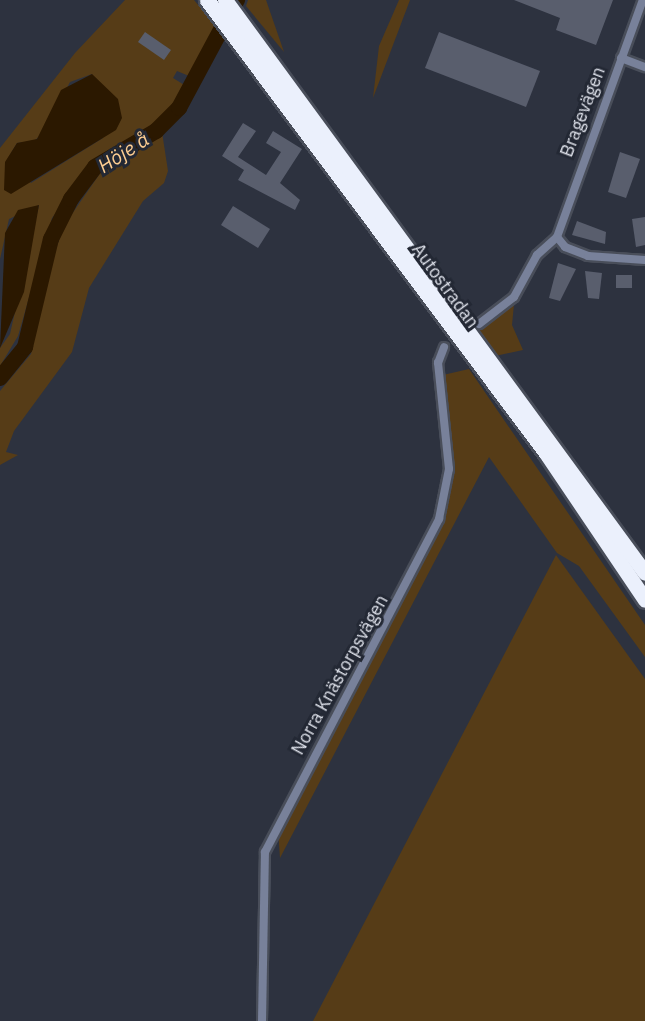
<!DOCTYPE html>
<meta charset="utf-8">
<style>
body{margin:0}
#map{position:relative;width:645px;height:1021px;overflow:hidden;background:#2d323f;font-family:"IBM Plex Sans",sans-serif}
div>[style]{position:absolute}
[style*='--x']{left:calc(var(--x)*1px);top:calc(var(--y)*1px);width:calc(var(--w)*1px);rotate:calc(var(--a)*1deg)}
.green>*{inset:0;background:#563c17}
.water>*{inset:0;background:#2b1800}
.river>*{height:16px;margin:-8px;padding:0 8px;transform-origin:8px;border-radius:8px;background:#2b1800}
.building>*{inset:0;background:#595e6d}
.roads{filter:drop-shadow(2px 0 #494e5a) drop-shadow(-2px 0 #494e5a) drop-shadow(0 2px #494e5a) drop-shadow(0 -2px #494e5a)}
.minor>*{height:8px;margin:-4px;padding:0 4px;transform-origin:4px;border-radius:4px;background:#78819a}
.motorway>*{height:15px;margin:-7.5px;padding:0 7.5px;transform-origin:7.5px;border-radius:7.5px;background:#ebf0fc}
span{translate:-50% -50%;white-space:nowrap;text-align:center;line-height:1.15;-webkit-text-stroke:6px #232834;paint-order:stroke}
.street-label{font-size:18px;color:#dde0e9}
.water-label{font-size:20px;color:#fdcd91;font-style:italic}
</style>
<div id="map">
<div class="green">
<div style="clip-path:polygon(evenodd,125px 0,194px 0,215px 25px,189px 76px,177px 71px,173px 78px,186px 86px,160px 122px,93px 164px,52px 218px,18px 336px,0 366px,0 348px,10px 334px,39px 205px,9px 219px,0 259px,0 148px,75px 53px,125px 0,92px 74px,103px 138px,31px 183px,8px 158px,17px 143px,34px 141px,43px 133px,70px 82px,92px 74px)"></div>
<div style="clip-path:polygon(248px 0,266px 0,284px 52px,246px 6px)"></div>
<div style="clip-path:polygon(399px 0,410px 0,373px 98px,379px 46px)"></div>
<div style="clip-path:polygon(162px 132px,168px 171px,164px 183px,143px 201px,89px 288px,72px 352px,14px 431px,6px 452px,18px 455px,0 465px,0 391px,31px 354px,51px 262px,65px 224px,101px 172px)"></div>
<div style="clip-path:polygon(514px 304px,512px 325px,523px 350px,495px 356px,477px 330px)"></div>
<div style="clip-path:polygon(469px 369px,645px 625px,645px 657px,579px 566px,557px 553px,489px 457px,280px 858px,278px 830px,442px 522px,452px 458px,443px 375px)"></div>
<div style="clip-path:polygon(556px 555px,645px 679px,645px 1021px,313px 1021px)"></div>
</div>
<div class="water">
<div style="clip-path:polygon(92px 74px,118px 99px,122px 118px,116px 130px,11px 194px,4px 190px,5px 162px,17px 143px,37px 139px,61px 90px)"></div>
<div style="clip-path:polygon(39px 205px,24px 292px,0 348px,5px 233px,18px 210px)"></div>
</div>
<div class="river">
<div style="--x:0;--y:378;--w:40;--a:-51"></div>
<div style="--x:25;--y:347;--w:111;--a:-76.5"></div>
<div style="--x:51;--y:239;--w:45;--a:-63.4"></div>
<div style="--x:71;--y:199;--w:40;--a:-53"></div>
<div style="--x:95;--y:167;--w:71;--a:-30.5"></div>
<div style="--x:156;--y:131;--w:33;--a:-45"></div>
<div style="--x:179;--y:108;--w:123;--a:-61.8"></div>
</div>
<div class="building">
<div style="clip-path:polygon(514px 0,613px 0,596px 45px,556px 30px,560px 18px)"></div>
<div style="clip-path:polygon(145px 32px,171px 50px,164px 60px,138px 42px)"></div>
<div style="clip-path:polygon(439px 32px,540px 71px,526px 107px,425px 68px)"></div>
<div style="clip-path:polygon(243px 123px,256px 131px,238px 157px,266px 175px,281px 152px,266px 143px,273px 131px,302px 149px,280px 183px,300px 200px,295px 210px,238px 180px,244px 170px,222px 156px)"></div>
<div style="clip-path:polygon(620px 152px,640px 159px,626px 198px,608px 192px)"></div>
<div style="clip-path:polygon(233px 206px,270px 229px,258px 248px,221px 225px)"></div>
<div style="clip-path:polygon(645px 217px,645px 245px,636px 247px,632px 219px)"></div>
<div style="clip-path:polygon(577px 221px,606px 232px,605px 244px,572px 235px)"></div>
<div style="clip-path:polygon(558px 263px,576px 269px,560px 301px,549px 298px)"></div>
<div style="clip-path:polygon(585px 271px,602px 273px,599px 299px,588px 298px)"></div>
<div style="clip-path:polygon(616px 275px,632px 275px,632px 288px,616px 288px)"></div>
</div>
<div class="roads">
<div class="minor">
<div style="--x:621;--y:58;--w:26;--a:21"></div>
<div style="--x:557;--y:237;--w:252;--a:-70.1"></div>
<div style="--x:557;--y:237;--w:13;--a:51"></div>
<div style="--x:565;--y:247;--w:25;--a:21"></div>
<div style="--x:588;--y:256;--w:57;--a:4"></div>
<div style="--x:479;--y:324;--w:44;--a:-37.6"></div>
<div style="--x:514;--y:297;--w:48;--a:-61.3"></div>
<div style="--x:537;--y:255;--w:27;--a:-42"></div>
<div style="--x:262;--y:1021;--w:169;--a:-89"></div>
<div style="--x:265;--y:852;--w:376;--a:-62.4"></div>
<div style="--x:439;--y:519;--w:51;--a:-78.7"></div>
<div style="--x:449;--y:469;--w:107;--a:-95.9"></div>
<div style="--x:438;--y:363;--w:17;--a:-69"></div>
</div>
<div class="motorway">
<div style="--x:207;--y:0;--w:566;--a:53.19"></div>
<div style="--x:546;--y:453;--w:177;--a:56"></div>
<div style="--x:225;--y:0;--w:710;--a:53.76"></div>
</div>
</div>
<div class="street-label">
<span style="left:583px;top:112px;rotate:-69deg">Bragevägen</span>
<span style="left:445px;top:286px;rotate:54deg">Autostradan</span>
<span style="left:340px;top:675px;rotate:-61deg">Norra Knästorpsvägen</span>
</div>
<div class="water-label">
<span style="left:123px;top:152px;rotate:-33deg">Höje å</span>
</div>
</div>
